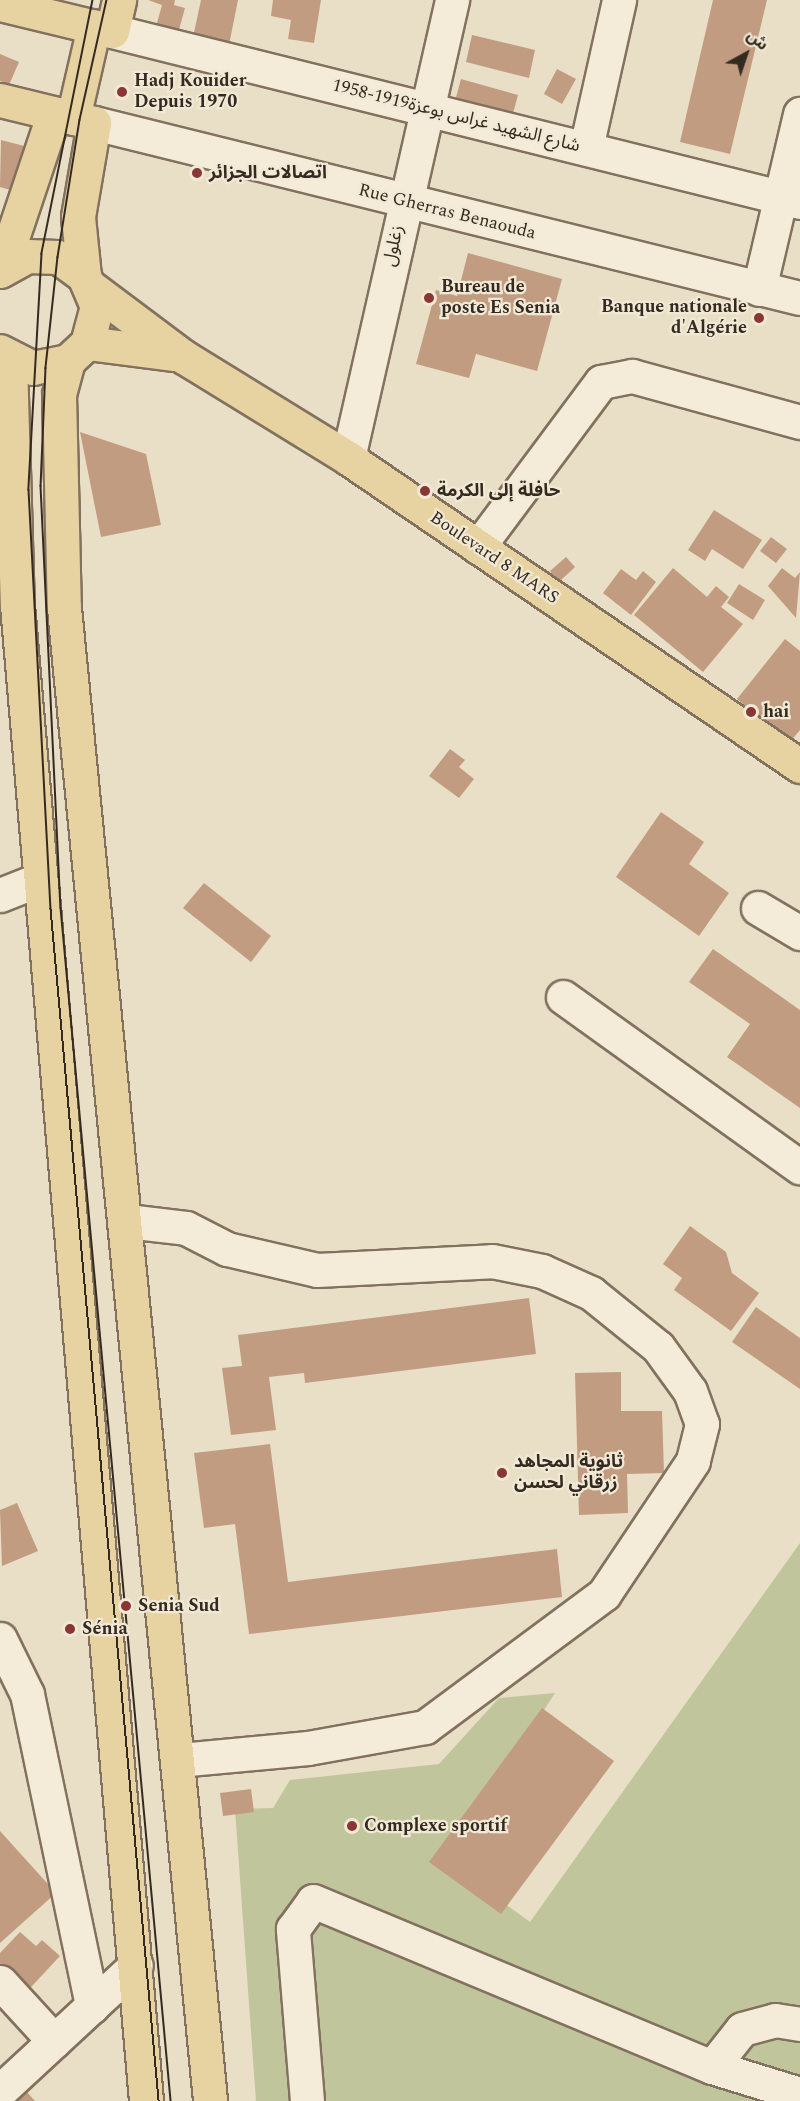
<!DOCTYPE html>
<meta charset="utf-8">
<style>
body{margin:0}
#map{position:relative;width:800px;height:2101px;overflow:hidden;background:#e8dfc6;font-family:Spectral,"Noto Sans Arabic",serif}
div>[style]{position:absolute}
[style*='--x']{left:calc(var(--x)*1px);top:calc(var(--y)*1px);width:calc(var(--w)*1px);rotate:calc(var(--a)*1deg)}
.green>*{inset:0;background:#c0c59b}
.building>*{inset:0;background:#c29c81}
.roads{filter:drop-shadow(2px 0 #82715e) drop-shadow(-2px 0 #82715e) drop-shadow(0 2px #82715e) drop-shadow(0 -2px #82715e)}
.minor>*{height:33px;margin:-16.5px;padding:0 16.5px;transform-origin:16.5px;border-radius:16.5px;background:#f4ecd8}
.major>*{height:33px;margin:-16.5px;padding:0 16.5px;transform-origin:16.5px;border-radius:16.5px;background:#e7d2a2}
.tram>*{height:1.5px;margin:-0.75px;padding:0 0.75px;transform-origin:0.75px;border-radius:0.75px;background:#342a20}
.dots>*{width:16px;height:16px;translate:-50% -50%;box-sizing:border-box;border:3px solid #f1e9d5;border-radius:50%}
span{translate:-50% -50%;white-space:nowrap;text-align:center;line-height:1.15;-webkit-text-stroke:4.5px #f1e9d5;paint-order:stroke}
.poi-label{font-size:18px;color:#342a20;font-weight:700}
.left{translate:0 -50%;text-align:left}
.right{translate:-100% -50%;text-align:right}
.street-label{font-size:18px;color:#342a20}
.north{position:absolute;left:716px;top:24px;width:60px;height:60px;-webkit-text-stroke:4px #f1e9d5;paint-order:stroke;rotate:40deg;font-size:16px;font-weight:700;line-height:24px;text-align:center;color:#342a20}
.north::after{content:'';display:block;margin:auto;width:21px;height:27px;background:#342a20;clip-path:polygon(50% 0,100% 100%,50% 72%,0 100%)}
</style>
<div id="map">
<div class="green">
<div style="clip-path:polygon(800px 1543px,800px 2101px,256px 2101px,235px 1809px,273px 1808px,290px 1780px,439px 1764px,499px 1698px,555px 1693px,446px 1861px,530px 1922px)"></div>
</div>
<div class="building">
<div style="clip-path:polygon(148px 0,175px 0,174px 5px,185px 8px,177px 37px,155px 30px,162px 5px)"></div>
<div style="clip-path:polygon(201px 0,238px 0,229px 45px,193px 37px)"></div>
<div style="clip-path:polygon(273px 0,321px 0,314px 43px,288px 39px,291px 20px,271px 16px)"></div>
<div style="clip-path:polygon(713px 0,767px 0,730px 154px,680px 142px)"></div>
<div style="clip-path:polygon(472px 35px,535px 50px,529px 78px,466px 62px)"></div>
<div style="clip-path:polygon(0 54px,19px 62px,9px 85px,0 81px)"></div>
<div style="clip-path:polygon(557px 69px,576px 79px,562px 104px,544px 94px)"></div>
<div style="clip-path:polygon(461px 79px,518px 95px,512px 117px,455px 101px)"></div>
<div style="clip-path:polygon(1px 140px,32px 148px,20px 193px,0 187px)"></div>
<div style="clip-path:polygon(468px 253px,562px 279px,537px 371px,476px 354px,469px 378px,416px 364px,436px 290px,457px 296px)"></div>
<div style="clip-path:polygon(80px 432px,146px 454px,161px 525px,101px 537px)"></div>
<div style="clip-path:polygon(714px 510px,762px 540px,743px 569px,712px 549px,705px 561px,688px 550px)"></div>
<div style="clip-path:polygon(771px 537px,787px 549px,776px 563px,760px 551px)"></div>
<div style="clip-path:polygon(566px 557px,575px 567px,559px 582px,550px 571px)"></div>
<div style="clip-path:polygon(673px 568px,707px 597px,716px 586px,729px 597px,721px 607px,743px 624px,703px 672px,634px 615px)"></div>
<div style="clip-path:polygon(782px 568px,795px 578px,800px 572px,796px 618px,768px 586px)"></div>
<div style="clip-path:polygon(621px 569px,636px 580px,643px 571px,656px 582px,631px 615px,603px 593px)"></div>
<div style="clip-path:polygon(739px 584px,765px 600px,753px 620px,727px 603px)"></div>
<div style="clip-path:polygon(785px 639px,800px 651px,800px 730px,790px 742px,737px 699px)"></div>
<div style="clip-path:polygon(450px 749px,465px 760px,459px 767px,474px 779px,459px 798px,429px 776px)"></div>
<div style="clip-path:polygon(661px 812px,704px 842px,689px 864px,729px 893px,699px 936px,616px 877px)"></div>
<div style="clip-path:polygon(204px 883px,271px 936px,251px 962px,183px 908px)"></div>
<div style="clip-path:polygon(713px 949px,800px 1010px,800px 1108px,727px 1057px,750px 1024px,689px 982px)"></div>
<div style="clip-path:polygon(690px 1226px,726px 1252px,732px 1273px,759px 1293px,731px 1331px,674px 1290px,682px 1278px,663px 1264px)"></div>
<div style="clip-path:polygon(529px 1298px,536px 1354px,305px 1383px,304px 1373px,269px 1377px,276px 1430px,231px 1435px,222px 1368px,242px 1366px,238px 1335px)"></div>
<div style="clip-path:polygon(756px 1307px,800px 1338px,800px 1389px,732px 1342px)"></div>
<div style="clip-path:polygon(621px 1372px,621px 1411px,662px 1411px,664px 1473px,627px 1474px,628px 1513px,579px 1515px,575px 1373px)"></div>
<div style="clip-path:polygon(270px 1444px,288px 1582px,557px 1549px,562px 1597px,249px 1634px,235px 1524px,204px 1528px,194px 1453px)"></div>
<div style="clip-path:polygon(17px 1503px,38px 1551px,2px 1566px,0 1510px)"></div>
<div style="clip-path:polygon(542px 1708px,614px 1761px,501px 1914px,429px 1862px)"></div>
<div style="clip-path:polygon(251px 1789px,254px 1812px,223px 1816px,220px 1793px)"></div>
<div style="clip-path:polygon(0 1831px,56px 1893px,0 1943px)"></div>
<div style="clip-path:polygon(20px 1932px,36px 1946px,42px 1940px,60px 1956px,18px 2001px,0 1985px,0 1953px)"></div>
<div style="clip-path:polygon(25px 2090px,35px 2101px,12px 2101px)"></div>
</div>
<div class="roads">
<div class="minor">
<div style="--x:112;--y:31;--w:709;--a:13.96"></div>
<div style="--x:94;--y:123;--w:727;--a:13.92"></div>
<div style="--x:586;--y:148;--w:152;--a:-77.4"></div>
<div style="--x:759;--y:289;--w:180;--a:-76.8"></div>
<div style="--x:348;--y:458;--w:470;--a:-77.2"></div>
<div style="--x:478;--y:547;--w:206;--a:-53.3"></div>
<div style="--x:601;--y:382;--w:32;--a:-11"></div>
<div style="--x:632;--y:376;--w:174;--a:15.3"></div>
<div style="--x:0;--y:895;--w:41;--a:-21.5"></div>
<div style="--x:758;--y:908;--w:49;--a:30.8"></div>
<div style="--x:563;--y:997;--w:292;--a:35.7"></div>
<div style="--x:127;--y:1221;--w:59;--a:6.8"></div>
<div style="--x:186;--y:1228;--w:46;--a:27.1"></div>
<div style="--x:227;--y:1249;--w:92;--a:13.1"></div>
<div style="--x:317;--y:1270;--w:175;--a:-2.9"></div>
<div style="--x:492;--y:1261;--w:51;--a:11.3"></div>
<div style="--x:542;--y:1271;--w:54;--a:24.2"></div>
<div style="--x:591;--y:1293;--w:86;--a:38.9"></div>
<div style="--x:658;--y:1347;--w:54;--a:54"></div>
<div style="--x:690;--y:1391;--w:35;--a:70"></div>
<div style="--x:702;--y:1424;--w:38;--a:104"></div>
<div style="--x:693;--y:1461;--w:160;--a:123.8"></div>
<div style="--x:604;--y:1594;--w:223;--a:143.4"></div>
<div style="--x:425;--y:1727;--w:119;--a:169.8"></div>
<div style="--x:308;--y:1748;--w:131;--a:174.7"></div>
<div style="--x:0;--y:1639;--w:61;--a:63.9"></div>
<div style="--x:27;--y:1694;--w:319;--a:78.2"></div>
<div style="--x:0;--y:1982;--w:80;--a:47.5"></div>
<div style="--x:712;--y:2067;--w:48;--a:-51.7"></div>
<div style="--x:742;--y:2029;--w:34;--a:-15"></div>
<div style="--x:775;--y:2020;--w:25;--a:9"></div>
<div style="--x:0;--y:2091;--w:185;--a:-42.8"></div>
<div style="--x:307;--y:2101;--w:173;--a:-94.7"></div>
<div style="--x:293;--y:1929;--w:34;--a:-54"></div>
<div style="--x:313;--y:1901;--w:432;--a:22.6"></div>
<div style="--x:712;--y:2067;--w:92;--a:17.1"></div>
</div>
<div class="major">
<div style="--x:0;--y:4;--w:115;--a:13.6"></div>
<div style="--x:112;--y:31;--w:32;--a:-77"></div>
<div style="--x:0;--y:100;--w:97;--a:13.7"></div>
<div style="--x:94;--y:123;--w:95;--a:99.7"></div>
<div style="--x:78;--y:217;--w:59;--a:84.2"></div>
<div style="--x:73;--y:118;--w:94;--a:-77.1"></div>
<div style="--x:2;--y:268;--w:163;--a:-71.5"></div>
<div style="--x:0;--y:271;--w:31;--a:-29"></div>
<div style="--x:27;--y:256;--w:31;--a:2"></div>
<div style="--x:58;--y:257;--w:32;--a:36"></div>
<div style="--x:84;--y:276;--w:33;--a:67"></div>
<div style="--x:97;--y:306;--w:38;--a:105"></div>
<div style="--x:87;--y:343;--w:26;--a:137"></div>
<div style="--x:68;--y:361;--w:36;--a:169"></div>
<div style="--x:33;--y:368;--w:37;--a:-153"></div>
<div style="--x:92;--y:288;--w:115;--a:36.9"></div>
<div style="--x:184;--y:357;--w:193;--a:31.6"></div>
<div style="--x:348;--y:458;--w:547;--a:34.27"></div>
<div style="--x:87;--y:343;--w:88;--a:7.2"></div>
<div style="--x:10;--y:360;--w:245;--a:88.4"></div>
<div style="--x:17;--y:605;--w:1502;--a:85.07"></div>
<div style="--x:68;--y:361;--w:34;--a:105"></div>
<div style="--x:59;--y:394;--w:214;--a:88.7"></div>
<div style="--x:64;--y:608;--w:1500;--a:84.41"></div>
</div>
</div>
<div class="tram">
<div style="--x:93;--y:0;--w:259;--a:101.4"></div>
<div style="--x:42;--y:254;--w:236;--a:93.2"></div>
<div style="--x:29;--y:490;--w:420;--a:87"></div>
<div style="--x:51;--y:909;--w:1197;--a:84.82"></div>
<div style="--x:107;--y:0;--w:123;--a:102.7"></div>
<div style="--x:80;--y:120;--w:139;--a:99.1"></div>
<div style="--x:58;--y:257;--w:112;--a:96.2"></div>
<div style="--x:46;--y:368;--w:118;--a:92.4"></div>
<div style="--x:41;--y:486;--w:422;--a:87.3"></div>
<div style="--x:61;--y:908;--w:1198;--a:84.73"></div>
</div>
<div class="dots">
<div style="left:122px;top:92px;background:#893635"></div>
<div style="left:197px;top:173px;background:#893635"></div>
<div style="left:429px;top:298px;background:#893635"></div>
<div style="left:759px;top:318px;background:#893635"></div>
<div style="left:425px;top:491px;background:#893635"></div>
<div style="left:751px;top:712px;background:#893635"></div>
<div style="left:502px;top:1473px;background:#893635"></div>
<div style="left:126px;top:1606px;background:#893635"></div>
<div style="left:70px;top:1629px;background:#893635"></div>
<div style="left:352px;top:1826px;background:#893635"></div>
</div>
<div class="poi-label">
<span class="left" style="left:134px;top:92px">Hadj Kouider<br>Depuis 1970</span>
<span class="left" style="left:209px;top:173px">اتصالات الجزائر</span>
<span class="left" style="left:441px;top:298px">Bureau de<br>poste Es Senia</span>
<span class="right" style="left:747px;top:318px">Banque nationale<br>d'Algérie</span>
<span class="left" style="left:437px;top:491px">حافلة إلى الكرمة</span>
<span class="left" style="left:763px;top:712px">hai</span>
<span class="left" style="left:514px;top:1473px">ثانوية المجاهد<br>زرقاني لحسن</span>
<span class="left" style="left:138px;top:1606px">Senia Sud</span>
<span class="left" style="left:82px;top:1629px">Sénia</span>
<span class="left" style="left:364px;top:1826px">Complexe sportif</span>
</div>
<div class="street-label">
<span style="left:456px;top:116px;rotate:14deg">شارع الشهيد غراس بوعزة1919-1958</span>
<span style="left:447px;top:212px;rotate:14deg">Rue Gherras Benaouda</span>
<span style="left:394px;top:246px;rotate:-78deg">زغلول</span>
<span style="left:494px;top:558px;rotate:34deg">Boulevard 8 MARS</span>
</div>
<div class="north">ش</div>
</div>
